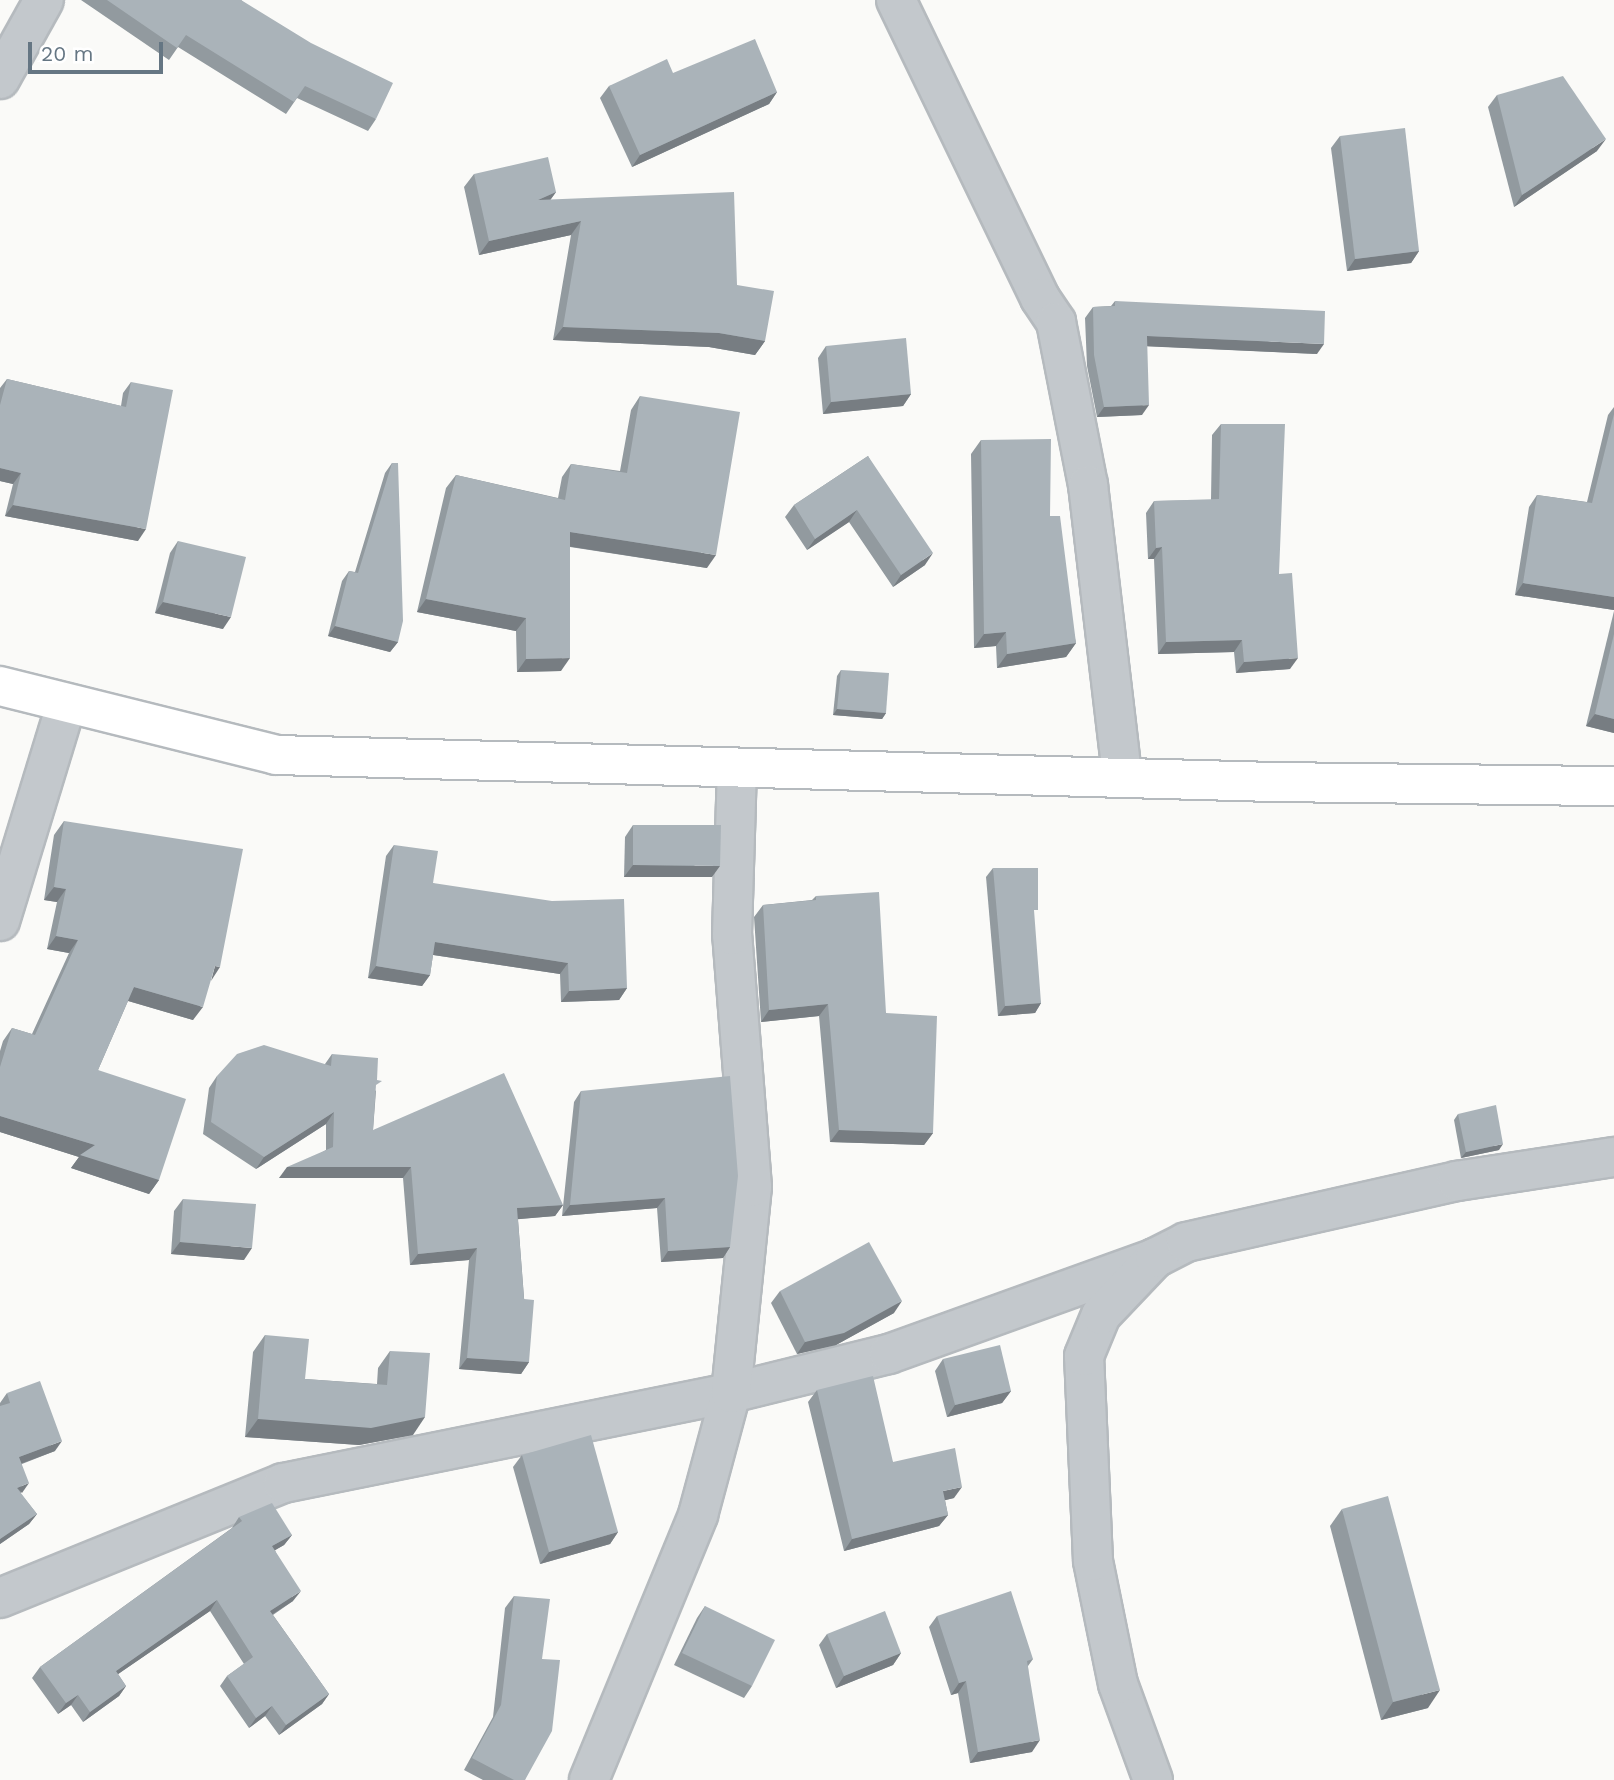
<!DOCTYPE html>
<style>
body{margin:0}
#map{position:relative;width:1614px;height:1780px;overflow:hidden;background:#fafaf8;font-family:"Work Sans",sans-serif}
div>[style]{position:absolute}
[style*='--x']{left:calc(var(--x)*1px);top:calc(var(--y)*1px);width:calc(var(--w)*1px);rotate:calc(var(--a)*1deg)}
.roads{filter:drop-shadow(2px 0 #b5babe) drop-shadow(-2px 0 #b5babe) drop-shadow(0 2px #b5babe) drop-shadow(0 -2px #b5babe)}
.minor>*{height:38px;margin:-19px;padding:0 19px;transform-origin:19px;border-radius:19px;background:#c3c8cc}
.major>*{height:38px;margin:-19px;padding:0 19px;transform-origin:19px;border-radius:19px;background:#fff}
.wall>*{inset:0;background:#929a9f}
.shaded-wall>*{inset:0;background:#777d82}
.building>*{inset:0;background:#aab3b9}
span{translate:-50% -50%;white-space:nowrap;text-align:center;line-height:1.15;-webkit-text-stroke:7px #fff;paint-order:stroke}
.scale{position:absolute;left:28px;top:42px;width:135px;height:32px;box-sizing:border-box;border:4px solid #657683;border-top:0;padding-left:9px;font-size:21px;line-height:24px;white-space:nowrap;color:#657683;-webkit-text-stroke:5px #fff;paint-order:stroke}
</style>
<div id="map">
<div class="roads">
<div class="minor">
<div style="--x:896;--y:0;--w:331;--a:64.2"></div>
<div style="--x:1040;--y:298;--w:29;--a:56"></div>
<div style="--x:1056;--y:322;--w:166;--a:78.9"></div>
<div style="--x:1088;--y:485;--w:292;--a:83.3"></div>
<div style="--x:0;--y:79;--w:90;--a:-60.9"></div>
<div style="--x:0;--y:921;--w:226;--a:-73"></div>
<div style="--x:0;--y:1598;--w:305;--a:-22.1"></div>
<div style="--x:283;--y:1483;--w:457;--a:-11.4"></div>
<div style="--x:731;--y:1393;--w:163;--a:-13.9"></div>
<div style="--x:889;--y:1354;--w:283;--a:-19.8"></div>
<div style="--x:589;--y:1780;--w:287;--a:-67.6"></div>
<div style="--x:698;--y:1515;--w:126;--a:-74.9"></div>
<div style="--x:731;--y:1393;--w:207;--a:-84.2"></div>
<div style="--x:752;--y:1187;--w:253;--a:-94.5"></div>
<div style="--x:732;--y:935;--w:165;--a:-88.3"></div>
<div style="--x:1153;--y:1780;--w:102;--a:-110"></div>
<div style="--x:1118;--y:1684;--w:126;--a:-101.5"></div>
<div style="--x:1093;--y:1561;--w:205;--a:-92.5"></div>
<div style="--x:1084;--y:1356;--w:44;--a:-67.5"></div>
<div style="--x:1101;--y:1315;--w:79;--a:-46.5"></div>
<div style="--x:1155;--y:1258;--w:35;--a:-27"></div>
<div style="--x:1186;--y:1242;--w:278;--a:-12.7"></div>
<div style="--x:1457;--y:1181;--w:159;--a:-8.7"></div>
</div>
<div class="major">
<div style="--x:0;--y:686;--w:284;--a:14"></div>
<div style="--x:276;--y:755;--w:998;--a:1.55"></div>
<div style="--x:1274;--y:782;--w:340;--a:0.7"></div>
</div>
</div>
<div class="wall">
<div style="clip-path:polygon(81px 0,241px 0,376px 119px,368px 131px,297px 98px,286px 114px,178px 47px,169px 60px)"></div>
<div style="clip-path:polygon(673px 73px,777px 92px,769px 104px,632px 167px,600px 98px,609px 86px)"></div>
<div style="clip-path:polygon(1497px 95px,1597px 151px,1514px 207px,1488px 107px)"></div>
<div style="clip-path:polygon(1340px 136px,1419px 251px,1411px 263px,1347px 271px,1331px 148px)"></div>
<div style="clip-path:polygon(474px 174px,556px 192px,550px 200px,737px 285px,765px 341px,755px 355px,709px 347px,553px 340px,571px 235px,479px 255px,464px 187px)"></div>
<div style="clip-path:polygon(1115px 301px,1317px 354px,1147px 346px,1142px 415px,1097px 417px,1087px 366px,1085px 318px,1093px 307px,1111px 306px)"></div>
<div style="clip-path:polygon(826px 346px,911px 394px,903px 406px,823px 414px,818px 358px)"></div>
<div style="clip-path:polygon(7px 379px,121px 406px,123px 393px,131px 382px,138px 541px,5px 516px,13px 484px,0 481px,0 388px)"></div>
<div style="clip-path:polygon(640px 396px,707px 568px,570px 547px,561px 671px,517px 672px,516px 631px,417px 612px,446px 488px,456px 475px,558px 498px,562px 477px,571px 464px,620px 471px,631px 410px)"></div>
<div style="clip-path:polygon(1614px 407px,1614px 610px,1515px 595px,1529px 507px,1537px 495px,1587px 502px,1608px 415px)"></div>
<div style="clip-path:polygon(1221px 424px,1279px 574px,1290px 669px,1236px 673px,1234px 652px,1158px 654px,1154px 559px,1148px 559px,1146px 513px,1154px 501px,1211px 500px,1212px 435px)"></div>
<div style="clip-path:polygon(981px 440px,1050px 516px,1076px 643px,1066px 657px,997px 668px,996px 646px,974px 648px,971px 454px)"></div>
<div style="clip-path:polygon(868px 456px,925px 565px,893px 587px,849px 522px,807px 550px,785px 517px,794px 505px)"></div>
<div style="clip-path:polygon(392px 463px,398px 642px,390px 652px,328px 636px,342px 581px,349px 571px,355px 572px,385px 473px)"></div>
<div style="clip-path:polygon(178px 541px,223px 629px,155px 613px,170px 553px)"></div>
<div style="clip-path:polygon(1614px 611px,1614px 733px,1586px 726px)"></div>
<div style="clip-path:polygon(841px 670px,886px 713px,882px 719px,833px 715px,837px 676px)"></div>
<div style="clip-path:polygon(64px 821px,210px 981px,193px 1020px,128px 1001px,98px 1070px,159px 1180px,149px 1194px,71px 1168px,79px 1157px,0 1132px,0 1051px,3px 1041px,12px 1028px,32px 1034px,69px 953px,47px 949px,57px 902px,44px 900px,54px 835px)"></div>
<div style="clip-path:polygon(633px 825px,712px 877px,624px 877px,625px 837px)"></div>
<div style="clip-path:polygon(394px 845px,433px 883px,627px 988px,619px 1000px,561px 1002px,560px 974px,433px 955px,430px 975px,422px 986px,368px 978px,386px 856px)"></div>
<div style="clip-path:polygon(993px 868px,1041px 1003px,1035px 1013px,998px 1016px,986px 877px)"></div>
<div style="clip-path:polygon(816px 896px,886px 1013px,933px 1133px,924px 1145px,830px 1142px,819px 1016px,761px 1022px,754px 917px,763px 905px,812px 900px)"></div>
<div style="clip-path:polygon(332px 1054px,376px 1091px,373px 1130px,563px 1205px,555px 1216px,518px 1219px,529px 1362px,521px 1374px,459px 1369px,469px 1260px,410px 1265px,403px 1178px,279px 1178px,326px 1150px,326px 1124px,256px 1169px,203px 1134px,209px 1088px,217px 1076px,325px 1064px)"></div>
<div style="clip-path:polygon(581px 1091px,730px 1247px,723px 1258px,661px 1262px,657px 1208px,562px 1216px,574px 1102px)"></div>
<div style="clip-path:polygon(1458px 1114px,1499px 1150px,1461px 1158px,1454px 1120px)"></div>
<div style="clip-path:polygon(183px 1199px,244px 1260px,171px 1254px,174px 1211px)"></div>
<div style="clip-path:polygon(780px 1291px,894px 1313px,836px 1345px,797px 1354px,771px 1303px)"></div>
<div style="clip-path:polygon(265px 1335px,305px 1379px,377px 1384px,378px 1368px,390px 1351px,413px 1435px,359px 1445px,245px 1437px,253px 1352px)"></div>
<div style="clip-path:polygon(943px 1359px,1011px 1391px,1002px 1403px,947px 1417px,935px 1371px)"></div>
<div style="clip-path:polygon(817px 1390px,893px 1462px,954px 1498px,945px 1500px,948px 1515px,939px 1526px,844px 1551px,808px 1402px)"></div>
<div style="clip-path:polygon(7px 1393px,55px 1451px,22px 1464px,21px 1494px,37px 1514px,29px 1524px,0 1544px,0 1403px)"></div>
<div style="clip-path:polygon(522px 1455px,618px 1532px,610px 1544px,540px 1564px,513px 1467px)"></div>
<div style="clip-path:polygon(1342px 1509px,1428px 1708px,1381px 1720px,1330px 1526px)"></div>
<div style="clip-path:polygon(239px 1517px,292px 1535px,284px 1545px,275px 1550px,293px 1601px,273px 1615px,329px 1694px,322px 1704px,279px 1735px,265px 1716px,249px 1728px,220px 1686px,227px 1676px,244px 1664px,210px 1611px,118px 1674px,126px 1686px,119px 1696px,83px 1722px,71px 1705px,58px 1714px,32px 1678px,40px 1667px,232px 1528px)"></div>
<div style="clip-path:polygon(514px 1596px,542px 1659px,525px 1780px,483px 1780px,464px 1770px,493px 1717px,505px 1608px)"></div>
<div style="clip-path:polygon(705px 1606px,752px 1686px,744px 1698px,674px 1665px,697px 1618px)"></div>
<div style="clip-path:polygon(937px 1616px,1033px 1659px,1028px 1666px,1032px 1752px,970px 1763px,958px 1693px,951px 1695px,929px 1627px)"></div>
<div style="clip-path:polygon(827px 1634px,901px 1653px,893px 1665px,836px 1688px,819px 1645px)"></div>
</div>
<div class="shaded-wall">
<div style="clip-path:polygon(777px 92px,769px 104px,632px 167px,640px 155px)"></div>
<div style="clip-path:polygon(1606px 139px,1597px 151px,1514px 207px,1522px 195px)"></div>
<div style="clip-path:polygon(556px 192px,546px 206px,538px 200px)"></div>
<div style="clip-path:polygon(581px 221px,571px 235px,479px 255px,489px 241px)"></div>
<div style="clip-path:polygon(1419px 251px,1411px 263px,1347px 271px,1355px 259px)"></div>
<div style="clip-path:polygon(563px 327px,719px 333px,765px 341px,755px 355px,709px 347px,553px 340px)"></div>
<div style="clip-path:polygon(1147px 336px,1324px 344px,1317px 354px,1140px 346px)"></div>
<div style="clip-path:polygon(911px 394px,903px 406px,823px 414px,831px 402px)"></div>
<div style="clip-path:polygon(1149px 405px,1142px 415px,1097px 417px,1104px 407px)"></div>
<div style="clip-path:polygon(0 468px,21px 473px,13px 484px,0 481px)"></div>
<div style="clip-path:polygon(13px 505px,146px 529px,138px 541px,5px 516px)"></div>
<div style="clip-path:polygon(857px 510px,849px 522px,807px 550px,815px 539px)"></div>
<div style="clip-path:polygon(570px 532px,716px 555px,707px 568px,560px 545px)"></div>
<div style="clip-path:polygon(1162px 547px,1154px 559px,1148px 559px,1156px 548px)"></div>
<div style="clip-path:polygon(933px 553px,925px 565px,893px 587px,901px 575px)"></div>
<div style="clip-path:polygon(1523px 583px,1614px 597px,1614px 610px,1515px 595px)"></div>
<div style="clip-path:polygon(426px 599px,526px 618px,516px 631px,417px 612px)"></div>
<div style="clip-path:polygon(163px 602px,231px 617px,223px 629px,155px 613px)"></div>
<div style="clip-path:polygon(335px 626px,398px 642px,390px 652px,328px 636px)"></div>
<div style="clip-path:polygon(1006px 632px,996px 646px,974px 648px,984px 634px)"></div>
<div style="clip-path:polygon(1242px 640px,1234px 652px,1158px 654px,1166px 642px)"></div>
<div style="clip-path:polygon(1076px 643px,1066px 657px,997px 668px,1007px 654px)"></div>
<div style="clip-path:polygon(570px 658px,561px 671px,517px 672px,526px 659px)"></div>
<div style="clip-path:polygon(1298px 658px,1290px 669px,1236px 673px,1244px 662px)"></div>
<div style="clip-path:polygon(837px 709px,886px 713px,882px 719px,833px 715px)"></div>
<div style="clip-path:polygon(1595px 714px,1614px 719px,1614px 733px,1586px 726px)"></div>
<div style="clip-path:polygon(633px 865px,720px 866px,712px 877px,624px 877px)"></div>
<div style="clip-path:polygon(54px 887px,66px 889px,57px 902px,44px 900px)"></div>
<div style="clip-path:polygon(56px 936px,78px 940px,69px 953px,47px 949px)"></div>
<div style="clip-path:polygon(435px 942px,568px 963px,560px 974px,427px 954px)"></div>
<div style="clip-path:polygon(215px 966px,220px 967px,211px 981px)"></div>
<div style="clip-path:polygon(376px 966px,430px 975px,422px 986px,368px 978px)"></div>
<div style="clip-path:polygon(134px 987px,203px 1007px,193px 1020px,125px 1000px)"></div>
<div style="clip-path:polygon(627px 988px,619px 1000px,561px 1002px,569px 991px)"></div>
<div style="clip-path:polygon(1041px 1003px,1035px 1013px,998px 1016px,1005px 1006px)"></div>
<div style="clip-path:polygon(828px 1004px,819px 1016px,761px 1022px,769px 1010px)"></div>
<div style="clip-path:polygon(334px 1112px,326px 1124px,256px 1169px,264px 1157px)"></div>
<div style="clip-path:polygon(0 1116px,95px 1145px,159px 1180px,149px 1194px,71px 1168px,79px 1157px,0 1132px)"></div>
<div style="clip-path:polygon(839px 1130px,933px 1133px,924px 1145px,830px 1142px)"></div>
<div style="clip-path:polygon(1503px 1144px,1499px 1150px,1461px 1158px,1466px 1152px)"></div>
<div style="clip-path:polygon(287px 1167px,411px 1167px,403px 1178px,279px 1178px)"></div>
<div style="clip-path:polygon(665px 1198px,657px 1208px,562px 1216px,570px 1205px)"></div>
<div style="clip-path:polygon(563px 1205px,555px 1216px,509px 1220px,517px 1208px)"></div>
<div style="clip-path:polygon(180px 1242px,252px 1248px,244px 1260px,171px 1254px)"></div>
<div style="clip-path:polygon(730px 1247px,723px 1258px,661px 1262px,668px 1251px)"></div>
<div style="clip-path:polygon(477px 1248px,469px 1260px,410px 1265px,418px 1254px)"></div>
<div style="clip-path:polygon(902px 1301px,894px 1313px,836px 1345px,797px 1354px,805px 1342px)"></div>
<div style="clip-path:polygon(467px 1358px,529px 1362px,521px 1374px,459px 1369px)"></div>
<div style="clip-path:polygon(1011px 1391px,1002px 1403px,947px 1417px,955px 1405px)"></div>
<div style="clip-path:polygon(425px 1417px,413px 1435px,359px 1445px,245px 1437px,258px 1419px)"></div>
<div style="clip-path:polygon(62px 1441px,55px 1451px,12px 1467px,19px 1457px)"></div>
<div style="clip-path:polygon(29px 1483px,22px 1493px,17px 1488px)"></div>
<div style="clip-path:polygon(962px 1487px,954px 1498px,934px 1503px,943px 1491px)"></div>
<div style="clip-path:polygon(37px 1514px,29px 1524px,0 1544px,0 1539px)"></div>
<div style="clip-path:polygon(948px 1515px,939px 1526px,844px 1551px,852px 1539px)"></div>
<div style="clip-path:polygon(618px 1532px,610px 1544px,540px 1564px,549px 1552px)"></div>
<div style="clip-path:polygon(292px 1535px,284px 1545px,265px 1556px,272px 1546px)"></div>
<div style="clip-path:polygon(301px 1591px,293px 1601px,262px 1621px,270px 1611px)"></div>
<div style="clip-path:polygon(217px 1600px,210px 1611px,108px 1681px,116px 1671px)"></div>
<div style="clip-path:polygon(901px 1653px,893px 1665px,836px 1688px,844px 1676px)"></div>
<div style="clip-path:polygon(966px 1681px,958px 1693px,951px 1695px,959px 1683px)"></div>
<div style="clip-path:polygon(126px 1686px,119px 1696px,83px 1722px,90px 1712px)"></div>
<div style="clip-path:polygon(1440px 1690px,1428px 1708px,1381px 1720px,1393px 1702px)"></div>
<div style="clip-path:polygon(329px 1694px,322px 1704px,279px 1735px,286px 1725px)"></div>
<div style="clip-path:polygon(78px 1695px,71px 1705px,58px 1714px,66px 1703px)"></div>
<div style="clip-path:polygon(272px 1706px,265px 1716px,249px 1728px,256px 1718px)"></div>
<div style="clip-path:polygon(1040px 1740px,1032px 1752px,970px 1763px,978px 1752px)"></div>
</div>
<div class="building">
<div style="clip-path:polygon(107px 0,241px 0,311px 43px,393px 83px,376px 119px,305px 86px,294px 102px,186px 35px,177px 48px)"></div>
<div style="clip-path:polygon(755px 39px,777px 92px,640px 155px,609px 86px,667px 59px,673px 73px)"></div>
<div style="clip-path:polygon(1563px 76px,1606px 139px,1522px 195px,1497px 95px)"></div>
<div style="clip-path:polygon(1405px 128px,1419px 251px,1355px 259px,1340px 136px)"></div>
<div style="clip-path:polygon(548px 157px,556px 192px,538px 200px,734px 192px,737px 285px,774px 291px,765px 341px,719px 333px,563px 327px,581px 221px,489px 241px,474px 174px)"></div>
<div style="clip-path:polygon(1115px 301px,1325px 311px,1324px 344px,1147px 336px,1149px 405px,1104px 407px,1094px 355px,1093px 307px,1115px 306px)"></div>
<div style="clip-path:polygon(906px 338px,911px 394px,831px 402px,826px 346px)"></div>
<div style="clip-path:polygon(7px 379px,126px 407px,131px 382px,173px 390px,146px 529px,13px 505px,21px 473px,0 468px,0 405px)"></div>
<div style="clip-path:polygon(640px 396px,740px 412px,716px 555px,570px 532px,570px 658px,526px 659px,526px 618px,426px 599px,456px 475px,565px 500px,571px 464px,627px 473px)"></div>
<div style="clip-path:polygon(1614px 414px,1614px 597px,1523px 583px,1537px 495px,1592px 503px)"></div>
<div style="clip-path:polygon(1221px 424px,1285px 424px,1279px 574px,1292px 573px,1298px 658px,1244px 662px,1242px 640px,1166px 642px,1162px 547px,1156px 548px,1154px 501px,1219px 499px)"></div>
<div style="clip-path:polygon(1051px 439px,1050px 516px,1060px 516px,1076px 643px,1007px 654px,1006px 632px,984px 634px,981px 440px)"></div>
<div style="clip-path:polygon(868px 456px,933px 553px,901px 575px,857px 510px,815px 539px,794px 505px)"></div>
<div style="clip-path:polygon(392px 463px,398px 463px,403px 621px,398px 642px,335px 626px,349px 571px,358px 573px)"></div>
<div style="clip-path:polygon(178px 541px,246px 557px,231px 617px,163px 602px)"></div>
<div style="clip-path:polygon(1614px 634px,1614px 719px,1595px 714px)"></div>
<div style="clip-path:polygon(841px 670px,889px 673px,886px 713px,837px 709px)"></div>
<div style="clip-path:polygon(64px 821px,243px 849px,220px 967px,215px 966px,203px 1007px,134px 987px,98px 1070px,186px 1099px,159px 1180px,80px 1155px,95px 1145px,0 1116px,0 1067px,12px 1028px,35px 1035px,78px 940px,56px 936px,66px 889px,54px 887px)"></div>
<div style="clip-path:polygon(633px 825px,721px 825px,720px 866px,633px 865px)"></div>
<div style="clip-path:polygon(394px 845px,438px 851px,433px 883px,552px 901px,624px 899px,627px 988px,569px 991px,568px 963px,435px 942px,430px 975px,376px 966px)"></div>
<div style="clip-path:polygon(993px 868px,1038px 868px,1038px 910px,1034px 910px,1041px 1003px,1005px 1006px)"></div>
<div style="clip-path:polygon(879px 892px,886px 1013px,937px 1016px,933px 1133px,839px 1130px,828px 1004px,769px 1010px,763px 905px,816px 900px,816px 896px)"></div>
<div style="clip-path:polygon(264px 1045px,331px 1066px,332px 1054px,378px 1058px,377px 1080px,382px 1081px,376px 1085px,373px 1130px,504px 1073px,563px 1205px,517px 1208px,524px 1299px,534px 1300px,529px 1362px,467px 1358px,477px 1248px,418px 1254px,411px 1167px,287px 1167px,333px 1147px,334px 1112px,264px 1157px,211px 1122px,217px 1076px,237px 1054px)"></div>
<div style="clip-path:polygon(730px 1076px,738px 1176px,730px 1247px,668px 1251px,665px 1198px,570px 1205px,581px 1091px)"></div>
<div style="clip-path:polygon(1496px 1105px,1503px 1144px,1466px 1152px,1458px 1114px)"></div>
<div style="clip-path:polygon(183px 1199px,256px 1204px,252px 1248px,180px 1242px)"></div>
<div style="clip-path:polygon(869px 1242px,902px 1301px,844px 1333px,805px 1342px,780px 1291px)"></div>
<div style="clip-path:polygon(265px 1335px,309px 1339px,305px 1379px,387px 1385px,390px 1351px,430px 1353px,425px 1417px,371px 1428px,258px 1419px)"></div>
<div style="clip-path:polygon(1000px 1345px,1011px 1391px,955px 1405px,943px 1359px)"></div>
<div style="clip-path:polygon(873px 1376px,893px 1462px,955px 1448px,962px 1487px,943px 1491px,948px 1515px,852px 1539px,817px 1390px)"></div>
<div style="clip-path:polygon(40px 1381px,62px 1441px,19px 1457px,29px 1483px,17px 1488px,37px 1514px,0 1539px,0 1406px,10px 1403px,7px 1393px)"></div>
<div style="clip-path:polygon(591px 1435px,618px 1532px,549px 1552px,522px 1455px)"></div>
<div style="clip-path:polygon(1388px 1496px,1440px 1690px,1393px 1702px,1342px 1509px)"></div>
<div style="clip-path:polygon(272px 1503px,292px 1535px,272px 1546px,301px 1591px,270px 1611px,329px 1694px,286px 1725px,272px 1706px,256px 1718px,227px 1676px,253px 1657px,217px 1600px,116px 1671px,126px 1686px,90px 1712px,78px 1695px,66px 1703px,40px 1667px,242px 1521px,239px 1517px)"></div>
<div style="clip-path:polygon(1011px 1591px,1033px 1659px,1027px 1661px,1040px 1740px,978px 1752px,966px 1681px,959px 1683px,937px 1616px)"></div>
<div style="clip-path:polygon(514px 1596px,550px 1599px,542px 1659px,560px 1660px,552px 1731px,525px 1780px,514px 1780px,472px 1758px,501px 1705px)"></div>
<div style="clip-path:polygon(705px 1606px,775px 1640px,752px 1686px,682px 1653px)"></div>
<div style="clip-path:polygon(885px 1611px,901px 1653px,844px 1676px,827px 1634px)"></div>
</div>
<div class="scale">20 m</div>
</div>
